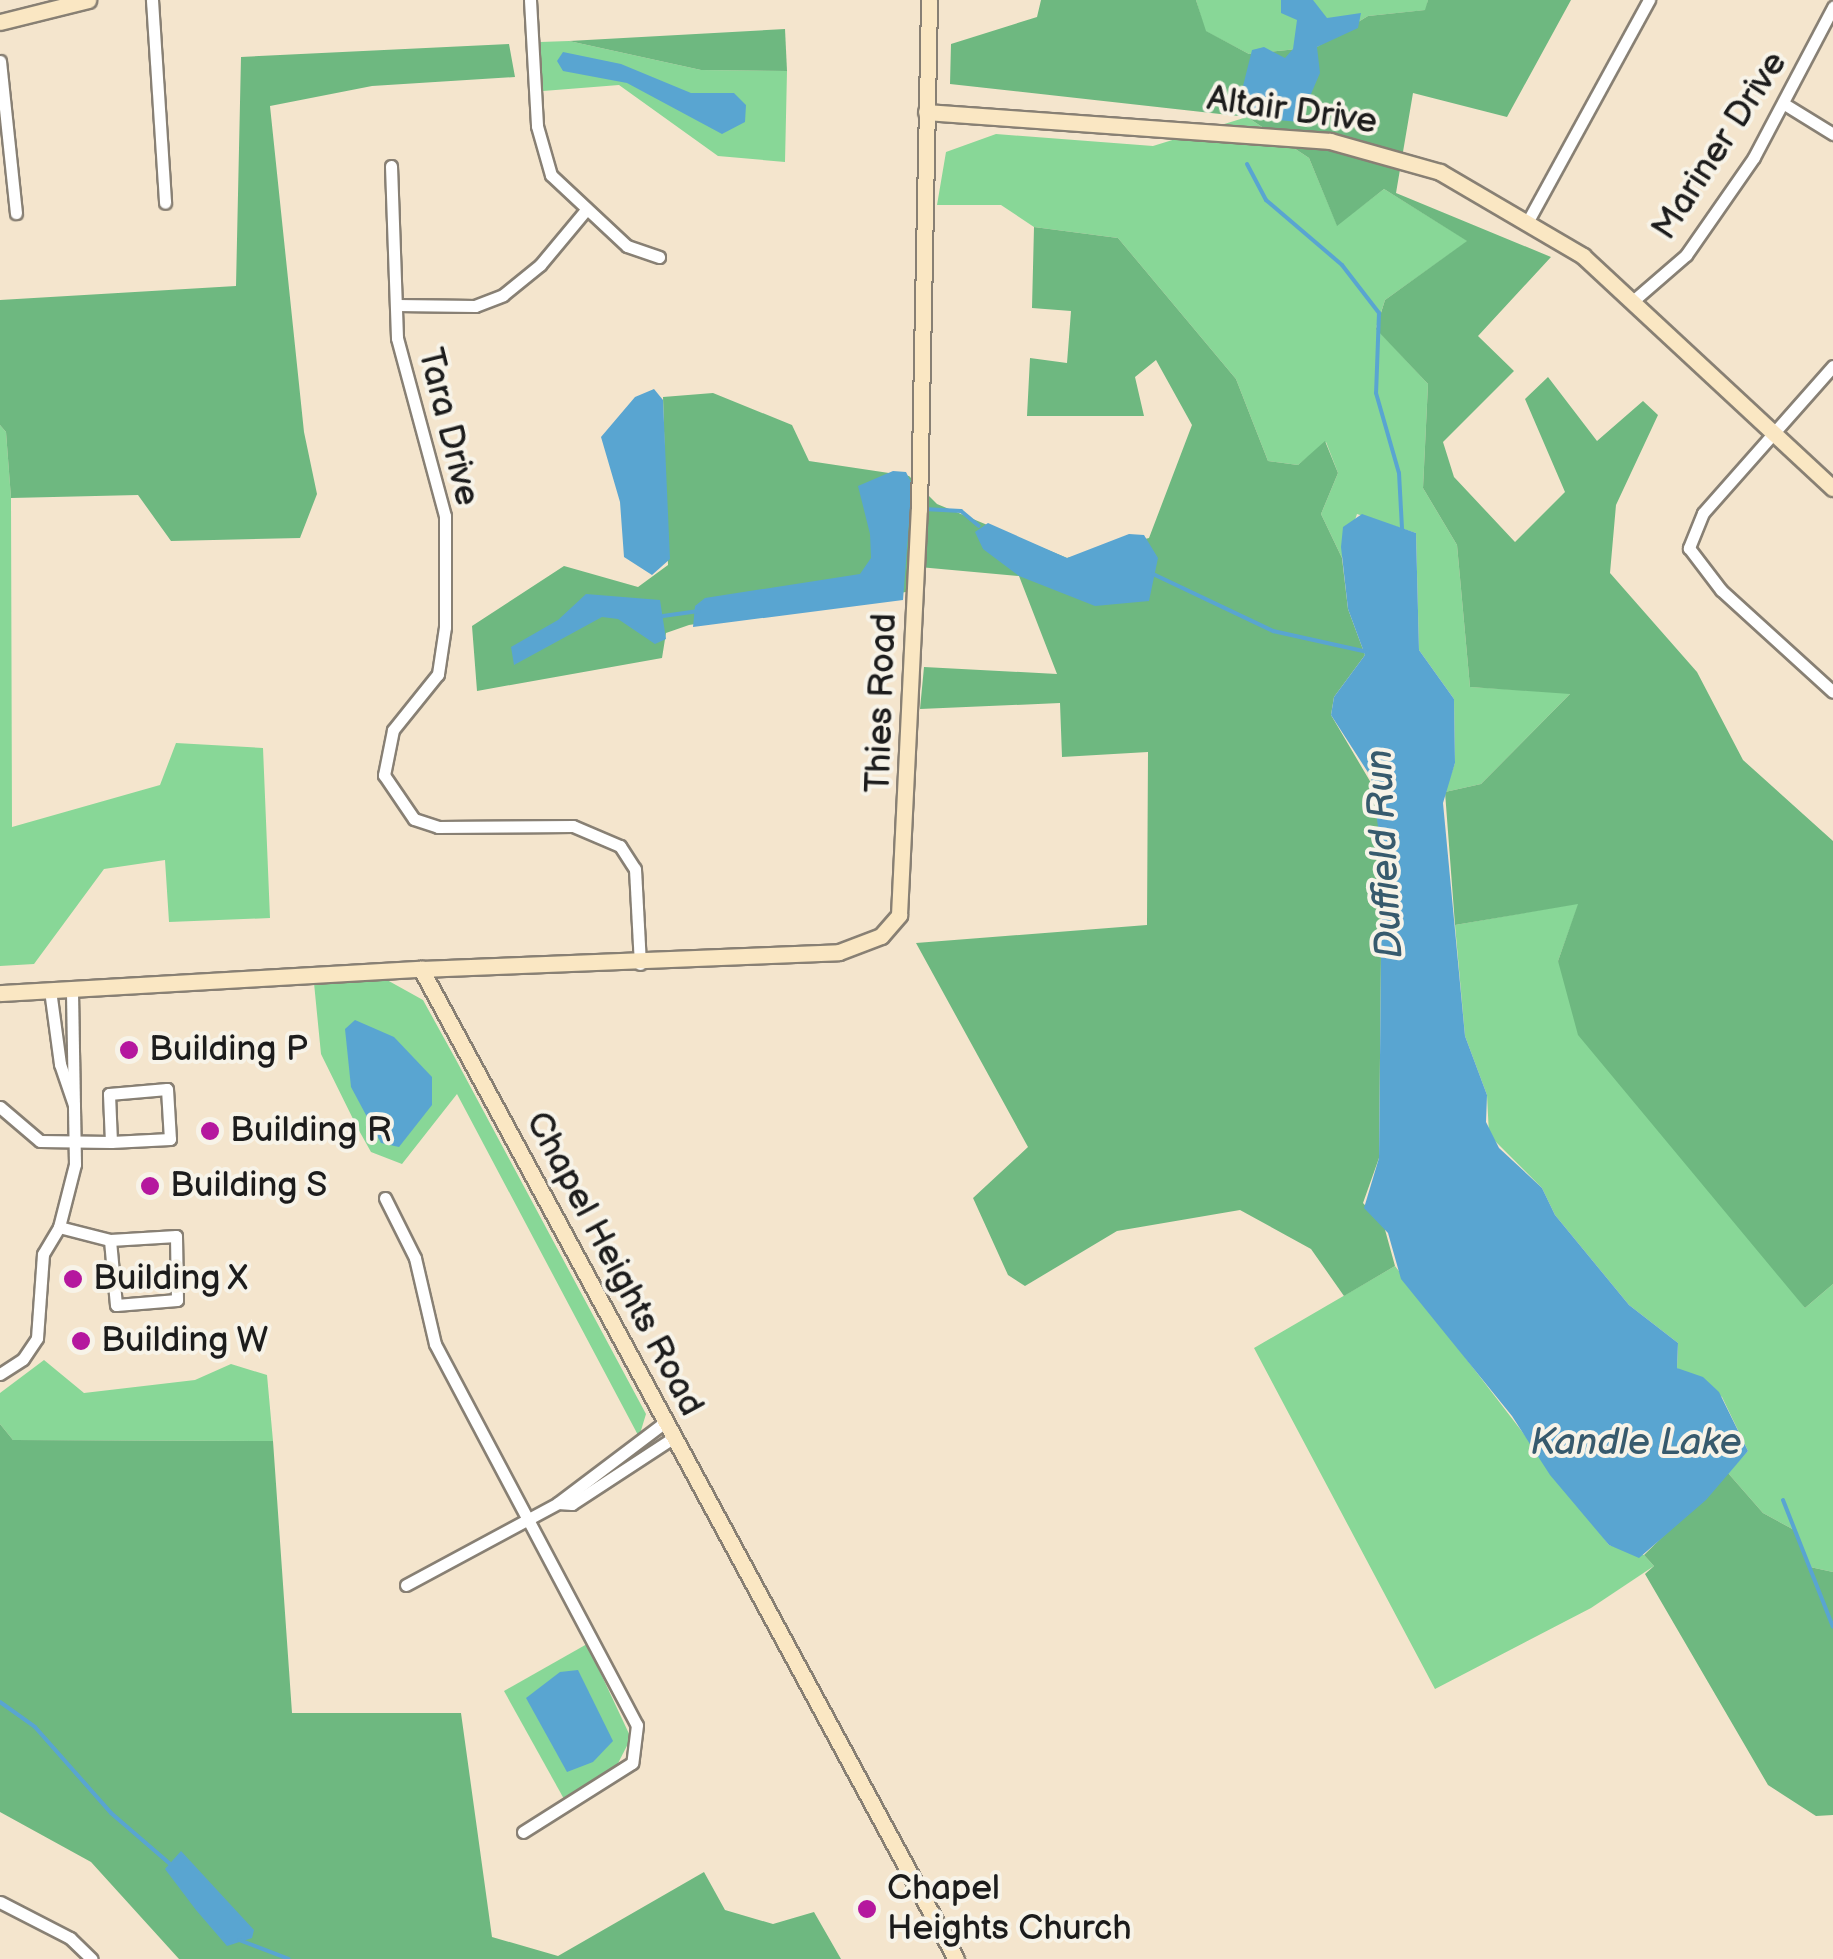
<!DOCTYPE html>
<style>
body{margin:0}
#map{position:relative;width:1833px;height:1959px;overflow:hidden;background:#f4e5cd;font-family:"Balsamiq Sans",sans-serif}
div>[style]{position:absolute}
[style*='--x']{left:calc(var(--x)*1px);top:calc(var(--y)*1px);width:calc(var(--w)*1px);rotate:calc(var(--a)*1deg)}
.green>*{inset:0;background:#88d797}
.forest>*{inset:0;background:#6eb880}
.water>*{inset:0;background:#59a5d1}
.stream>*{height:4px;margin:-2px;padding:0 2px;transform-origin:2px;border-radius:2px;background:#59a5d1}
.roads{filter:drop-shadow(2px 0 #888074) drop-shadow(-2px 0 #888074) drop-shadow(0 2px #888074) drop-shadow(0 -2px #888074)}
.street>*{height:11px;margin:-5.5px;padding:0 5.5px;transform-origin:5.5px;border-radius:5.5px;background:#fff}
.secondary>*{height:15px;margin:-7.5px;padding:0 7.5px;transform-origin:7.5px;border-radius:7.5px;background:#fae7c3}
.dots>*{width:28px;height:28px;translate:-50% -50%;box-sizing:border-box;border:5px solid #f7f3e8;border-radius:50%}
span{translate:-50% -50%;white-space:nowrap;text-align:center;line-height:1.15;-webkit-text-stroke:8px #f7f3e8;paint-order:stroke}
.street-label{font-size:35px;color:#1c1c1c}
.poi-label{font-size:35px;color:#1c1c1c}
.left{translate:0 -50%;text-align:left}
.water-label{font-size:38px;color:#375a6d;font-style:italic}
</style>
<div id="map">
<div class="green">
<div style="clip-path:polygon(1196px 0,1428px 0,1426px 10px,1368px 16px,1317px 47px,1249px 54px,1205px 31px)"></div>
<div style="clip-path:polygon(569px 41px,701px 70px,787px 71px,785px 162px,718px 156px,619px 85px,543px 91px,540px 42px)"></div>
<div style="clip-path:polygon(1247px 117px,1309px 158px,1337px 225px,1384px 189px,1468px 241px,1385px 300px,1376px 328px,1428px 384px,1423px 488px,1457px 545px,1470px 687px,1571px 693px,1481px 784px,1445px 792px,1455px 763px,1454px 699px,1419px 650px,1416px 533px,1357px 514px,1342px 558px,1321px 514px,1338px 473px,1326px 442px,1298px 465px,1268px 461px,1236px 379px,1118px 238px,1034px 227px,1001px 205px,937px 205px,946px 152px,996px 134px,1153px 146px)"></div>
<div style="clip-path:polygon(0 425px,6px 432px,11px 498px,12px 827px,160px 785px,176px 743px,263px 748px,270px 918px,169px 922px,165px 860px,104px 869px,34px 964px,0 966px)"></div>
<div style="clip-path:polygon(1579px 903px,1558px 961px,1805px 1308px,1833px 1284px,1833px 1572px,1810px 1567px,1796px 1531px,1763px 1513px,1728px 1473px,1748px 1451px,1722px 1397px,1677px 1368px,1678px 1343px,1629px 1305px,1555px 1215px,1542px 1188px,1489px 1135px,1487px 1095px,1465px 1036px,1455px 925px)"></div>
<div style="clip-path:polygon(387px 980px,423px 1000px,455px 1058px,646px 1414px,639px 1437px,457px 1094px,402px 1164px,371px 1152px,357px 1127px,321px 1054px,314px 983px)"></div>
<div style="clip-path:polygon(1395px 1266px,1609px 1545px,1644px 1555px,1654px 1566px,1591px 1608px,1435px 1689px,1254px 1348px)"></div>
<div style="clip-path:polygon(44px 1360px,84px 1393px,195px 1380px,231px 1364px,267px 1375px,273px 1441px,13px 1440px,0 1424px,0 1393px)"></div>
<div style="clip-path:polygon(587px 1644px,631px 1738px,613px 1773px,564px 1799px,504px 1691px)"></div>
</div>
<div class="forest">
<div style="clip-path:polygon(1041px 0,1196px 0,1206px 31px,1249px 54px,1317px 47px,1368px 16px,1425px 10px,1428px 0,1571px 0,1507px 117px,1413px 93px,1396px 193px,1551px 257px,1478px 336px,1514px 371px,1443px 442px,1454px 477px,1515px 542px,1565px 492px,1525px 399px,1548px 377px,1597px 441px,1643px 401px,1658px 415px,1616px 505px,1610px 573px,1697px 672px,1743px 760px,1833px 841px,1833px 1284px,1805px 1308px,1578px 1035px,1558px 961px,1578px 904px,1455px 925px,1445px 792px,1481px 784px,1570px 694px,1470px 687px,1457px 545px,1423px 488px,1428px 384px,1376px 329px,1385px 300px,1467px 241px,1384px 189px,1337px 226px,1309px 158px,1247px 117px,950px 84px,951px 44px,1037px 17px)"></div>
<div style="clip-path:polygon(785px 29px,787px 71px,701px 70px,569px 41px)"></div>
<div style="clip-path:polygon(509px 44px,515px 77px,372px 86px,270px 106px,304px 432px,317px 494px,300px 538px,171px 541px,138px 495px,11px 498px,6px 432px,0 425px,0 300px,236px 286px,241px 57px)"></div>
<div style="clip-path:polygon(1034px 227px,1118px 238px,1236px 379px,1268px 461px,1298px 465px,1325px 441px,1338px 473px,1321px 514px,1342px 558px,1348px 609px,1365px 655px,1334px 697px,1331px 715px,1374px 788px,1382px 855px,1379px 1158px,1363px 1203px,1384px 1226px,1395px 1266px,1344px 1296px,1311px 1249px,1240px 1210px,1117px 1231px,1025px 1286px,1008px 1275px,973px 1198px,1028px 1147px,916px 943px,1147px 925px,1148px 752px,1062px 757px,1060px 703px,920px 709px,924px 667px,1057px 674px,1019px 576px,908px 566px,906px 592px,689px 625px,666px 633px,662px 658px,477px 691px,472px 626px,564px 566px,638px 587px,668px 565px,663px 397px,713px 393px,792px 425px,809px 461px,909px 476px,937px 504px,1067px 558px,1149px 538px,1192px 425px,1156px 360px,1135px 377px,1144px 416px,1027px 416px,1030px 358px,1067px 363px,1071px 311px,1032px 308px)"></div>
<div style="clip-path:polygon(0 1424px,13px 1440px,273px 1441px,292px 1713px,461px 1713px,492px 1937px,558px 1956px,704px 1872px,725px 1910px,773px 1924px,814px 1912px,841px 1959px,179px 1959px,91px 1862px,0 1812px)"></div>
<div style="clip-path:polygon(1728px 1473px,1763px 1513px,1796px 1531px,1810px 1567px,1833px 1572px,1833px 1815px,1816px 1816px,1768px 1785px,1645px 1574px,1654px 1566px,1644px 1555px)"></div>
</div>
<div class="water">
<div style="clip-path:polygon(1281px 0,1313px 0,1327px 18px,1361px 13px,1358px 28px,1317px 47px,1320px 73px,1299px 122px,1247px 117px,1238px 106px,1252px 50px,1264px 47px,1285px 58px,1293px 49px,1297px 20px,1281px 13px)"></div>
<div style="clip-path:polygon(563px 52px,621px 64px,691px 93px,734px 93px,746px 105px,745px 122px,722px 134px,627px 83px,563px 71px,557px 61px)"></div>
<div style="clip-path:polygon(654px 389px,663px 400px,670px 559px,652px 575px,624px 557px,620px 502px,601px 437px,635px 397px)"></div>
<div style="clip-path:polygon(893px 471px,906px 472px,912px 484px,903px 600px,693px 627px,695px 606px,705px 598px,860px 574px,871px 558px,870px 534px,858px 486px)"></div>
<div style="clip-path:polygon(1362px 514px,1416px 533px,1419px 650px,1454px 699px,1455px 763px,1443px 803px,1465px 1036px,1487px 1095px,1486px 1122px,1499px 1148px,1542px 1188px,1555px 1215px,1629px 1305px,1678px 1343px,1677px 1368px,1703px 1377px,1719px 1392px,1748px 1451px,1706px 1500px,1639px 1558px,1609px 1545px,1550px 1475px,1512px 1416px,1401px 1279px,1388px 1233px,1364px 1208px,1379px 1158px,1382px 855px,1371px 777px,1331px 715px,1334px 697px,1365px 655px,1348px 609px,1341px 547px,1343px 527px)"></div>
<div style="clip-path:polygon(988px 523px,1067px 558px,1129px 534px,1144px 535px,1158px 558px,1149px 601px,1095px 606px,1019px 576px,983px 549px,975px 532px)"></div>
<div style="clip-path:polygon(586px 594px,660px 600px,666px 639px,655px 644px,618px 619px,602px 617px,514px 665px,511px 647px,558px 620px)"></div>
<div style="clip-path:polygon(355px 1020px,394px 1037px,432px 1077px,432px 1105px,399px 1147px,381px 1143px,351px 1087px,345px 1029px)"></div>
<div style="clip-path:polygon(578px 1670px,613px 1741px,593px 1762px,567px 1772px,526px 1698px,560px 1672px)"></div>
<div style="clip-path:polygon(181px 1851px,254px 1930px,252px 1938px,227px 1946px,196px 1910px,165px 1869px)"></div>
</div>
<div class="stream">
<div style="--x:1247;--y:164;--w:41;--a:62.2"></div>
<div style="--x:1266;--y:200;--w:100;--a:40.5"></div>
<div style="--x:1342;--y:265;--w:61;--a:52.4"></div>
<div style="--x:1379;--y:313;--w:80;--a:92.1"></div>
<div style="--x:1376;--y:393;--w:83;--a:74"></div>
<div style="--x:1399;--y:473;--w:56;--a:86.9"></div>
<div style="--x:924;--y:509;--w:37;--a:3"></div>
<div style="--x:961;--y:511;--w:23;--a:40"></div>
<div style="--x:1153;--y:574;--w:133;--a:25.4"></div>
<div style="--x:1273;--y:631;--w:97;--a:12.5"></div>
<div style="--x:663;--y:616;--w:36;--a:-8"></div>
<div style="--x:1783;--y:1500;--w:136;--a:68.5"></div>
<div style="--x:0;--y:1702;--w:43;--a:35.5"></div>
<div style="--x:35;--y:1727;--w:115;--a:48.5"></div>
<div style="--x:111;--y:1813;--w:77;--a:40.8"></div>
<div style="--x:239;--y:1940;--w:53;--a:20.8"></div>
</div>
<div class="roads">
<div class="street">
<div style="--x:152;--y:0;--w:203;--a:86.3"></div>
<div style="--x:530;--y:0;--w:126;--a:86.8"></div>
<div style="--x:537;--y:126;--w:51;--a:74.1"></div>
<div style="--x:551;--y:175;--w:104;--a:43.1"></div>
<div style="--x:627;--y:246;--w:34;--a:19"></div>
<div style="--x:0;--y:61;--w:153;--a:84"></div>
<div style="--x:1786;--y:105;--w:55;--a:31.7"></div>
<div style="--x:391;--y:166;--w:172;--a:88"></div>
<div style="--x:397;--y:338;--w:184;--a:74.9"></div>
<div style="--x:445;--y:516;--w:111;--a:90"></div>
<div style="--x:445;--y:627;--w:48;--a:98.5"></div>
<div style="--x:438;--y:674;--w:72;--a:128.8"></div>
<div style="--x:393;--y:730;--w:46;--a:101.3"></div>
<div style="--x:384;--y:775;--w:53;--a:55.7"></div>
<div style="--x:414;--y:819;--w:25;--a:18"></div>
<div style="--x:438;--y:827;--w:135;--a:-0.4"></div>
<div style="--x:573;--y:826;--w:51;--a:23.1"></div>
<div style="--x:620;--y:846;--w:27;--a:57"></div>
<div style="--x:635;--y:869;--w:95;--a:87"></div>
<div style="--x:1529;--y:219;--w:250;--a:-61.3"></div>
<div style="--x:1634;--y:300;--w:69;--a:-40.9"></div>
<div style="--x:1686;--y:255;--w:119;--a:-55.2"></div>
<div style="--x:1754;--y:157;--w:170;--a:-62.2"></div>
<div style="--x:397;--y:305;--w:78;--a:0.7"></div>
<div style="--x:475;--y:306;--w:30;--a:-21"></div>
<div style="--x:503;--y:295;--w:48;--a:-39"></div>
<div style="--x:540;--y:265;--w:70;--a:-50.2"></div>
<div style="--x:1833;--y:366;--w:196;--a:131.5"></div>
<div style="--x:1703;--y:513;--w:38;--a:112"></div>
<div style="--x:1689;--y:548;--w:53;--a:52.7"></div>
<div style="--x:1721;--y:590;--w:151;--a:42.3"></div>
<div style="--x:50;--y:990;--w:75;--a:82.3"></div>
<div style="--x:60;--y:1064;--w:43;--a:71.1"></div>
<div style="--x:167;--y:1089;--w:50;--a:86.6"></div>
<div style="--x:170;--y:1139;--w:59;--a:177.1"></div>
<div style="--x:111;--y:1142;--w:48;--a:-92.4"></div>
<div style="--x:109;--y:1094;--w:58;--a:-4.9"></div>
<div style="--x:0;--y:1107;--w:52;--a:40.4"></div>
<div style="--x:40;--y:1141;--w:71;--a:0.8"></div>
<div style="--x:385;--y:1198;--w:67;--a:63.4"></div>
<div style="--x:415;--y:1258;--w:88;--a:76.9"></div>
<div style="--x:435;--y:1344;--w:431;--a:62.1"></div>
<div style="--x:637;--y:1725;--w:38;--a:97"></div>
<div style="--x:632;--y:1763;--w:129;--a:147.7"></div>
<div style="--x:59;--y:1227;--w:53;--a:14.3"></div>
<div style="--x:176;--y:1236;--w:64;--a:89.1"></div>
<div style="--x:177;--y:1300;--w:61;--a:175.3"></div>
<div style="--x:116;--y:1305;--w:65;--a:-95.3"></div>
<div style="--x:110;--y:1240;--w:66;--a:-3.5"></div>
<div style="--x:0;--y:1374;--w:27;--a:-33"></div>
<div style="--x:23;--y:1359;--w:25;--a:-56"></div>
<div style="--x:37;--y:1338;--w:84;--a:-85.9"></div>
<div style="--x:43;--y:1254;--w:31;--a:-59"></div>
<div style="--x:59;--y:1227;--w:65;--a:-75.7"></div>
<div style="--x:75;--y:1164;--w:175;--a:-91"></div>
<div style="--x:558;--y:1503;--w:14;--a:4"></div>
<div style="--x:572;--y:1504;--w:121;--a:-33.2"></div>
<div style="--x:406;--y:1585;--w:173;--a:-28.3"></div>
<div style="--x:558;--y:1503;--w:134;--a:-37.1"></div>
<div style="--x:0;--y:1902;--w:79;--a:27.2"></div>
<div style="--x:70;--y:1938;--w:30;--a:44"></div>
</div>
<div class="secondary">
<div style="--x:0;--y:22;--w:91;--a:-14"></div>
<div style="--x:926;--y:112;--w:405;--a:4.1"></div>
<div style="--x:1330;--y:141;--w:114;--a:15.7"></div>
<div style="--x:1440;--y:172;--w:166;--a:30.4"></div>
<div style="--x:1583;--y:256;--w:341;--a:42.9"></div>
<div style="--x:421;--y:969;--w:418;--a:-2.3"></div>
<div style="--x:839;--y:952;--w:45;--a:-20.9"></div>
<div style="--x:881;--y:936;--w:28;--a:-49"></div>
<div style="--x:899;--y:915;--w:406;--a:-87.2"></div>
<div style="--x:919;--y:509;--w:509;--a:-88.87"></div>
<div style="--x:0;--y:993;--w:422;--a:-3.3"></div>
<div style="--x:421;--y:969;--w:1125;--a:61.61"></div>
</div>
</div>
<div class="dots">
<div style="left:129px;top:1050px;background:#b5179e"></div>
<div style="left:210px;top:1131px;background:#b5179e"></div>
<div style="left:150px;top:1186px;background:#b5179e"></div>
<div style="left:73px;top:1279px;background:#b5179e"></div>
<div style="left:81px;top:1341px;background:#b5179e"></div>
<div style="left:867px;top:1909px;background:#b5179e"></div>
</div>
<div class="street-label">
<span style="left:1292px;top:111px;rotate:8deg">Altair Drive</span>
<span style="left:1720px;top:146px;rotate:-57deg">Mariner Drive</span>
<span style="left:448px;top:427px;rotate:76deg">Tara Drive</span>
<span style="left:882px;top:703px;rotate:-88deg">Thies Road</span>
<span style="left:614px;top:1264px;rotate:62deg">Chapel Heights Road</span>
</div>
<div class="poi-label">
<span class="left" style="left:149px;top:1050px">Building P</span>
<span class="left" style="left:230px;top:1131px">Building R</span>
<span class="left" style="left:170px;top:1186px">Building S</span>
<span class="left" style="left:93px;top:1279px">Building X</span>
<span class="left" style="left:101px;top:1341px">Building W</span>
<span class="left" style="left:887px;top:1909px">Chapel<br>Heights Church</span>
</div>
<div class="water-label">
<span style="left:1385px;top:854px;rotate:-93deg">Duffield Run</span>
<span style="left:1636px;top:1443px">Kandle Lake</span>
</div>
</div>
